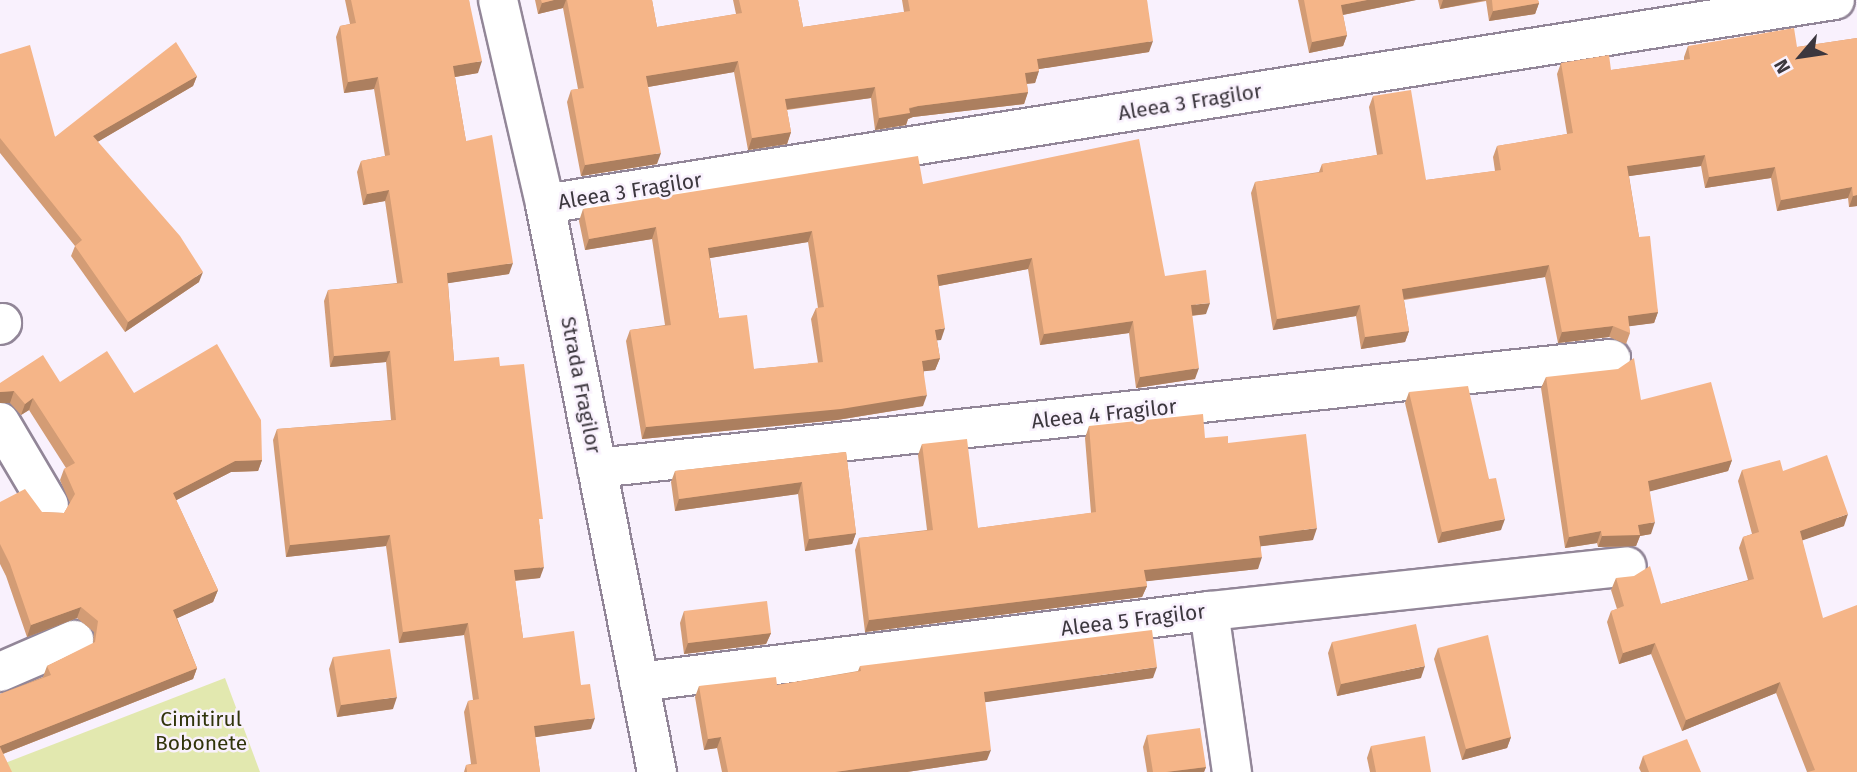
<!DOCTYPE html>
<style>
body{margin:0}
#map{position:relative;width:1857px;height:772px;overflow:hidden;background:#f9f1fd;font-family:"Fira Sans",sans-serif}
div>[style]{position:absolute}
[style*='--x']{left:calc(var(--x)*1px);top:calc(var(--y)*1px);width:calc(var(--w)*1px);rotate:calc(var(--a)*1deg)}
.green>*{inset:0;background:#e2e8af}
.roads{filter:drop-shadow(2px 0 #928698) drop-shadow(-2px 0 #928698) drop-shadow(0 2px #928698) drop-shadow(0 -2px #928698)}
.street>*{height:38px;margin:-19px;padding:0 19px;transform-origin:19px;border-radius:19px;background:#fff}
.wall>*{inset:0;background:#d39c75}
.shaded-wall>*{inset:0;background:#ac7f5f}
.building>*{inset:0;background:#f5b588}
span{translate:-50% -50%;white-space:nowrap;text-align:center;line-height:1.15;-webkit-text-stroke:5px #f9f1fd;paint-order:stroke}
.street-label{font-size:21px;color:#3c373e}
.park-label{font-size:21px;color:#31340b}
.north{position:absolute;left:1766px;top:21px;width:70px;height:70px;-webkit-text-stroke:5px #f9f1fd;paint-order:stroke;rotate:241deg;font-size:19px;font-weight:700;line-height:28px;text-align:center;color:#3c373e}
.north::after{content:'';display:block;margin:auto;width:24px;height:32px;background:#3c373e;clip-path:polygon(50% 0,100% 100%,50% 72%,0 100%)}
</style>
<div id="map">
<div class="green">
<div style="clip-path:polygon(225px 678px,260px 772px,0 772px,0 765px)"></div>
</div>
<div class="roads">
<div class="street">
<div style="--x:498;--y:0;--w:209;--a:77"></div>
<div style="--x:545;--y:204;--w:579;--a:78.85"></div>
<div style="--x:545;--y:204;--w:1306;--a:-8.99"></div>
<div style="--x:0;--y:325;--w:3;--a:-45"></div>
<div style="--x:0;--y:422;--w:96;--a:59.4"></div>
<div style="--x:597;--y:468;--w:1020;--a:-6.14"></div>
<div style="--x:1209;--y:611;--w:163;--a:81.9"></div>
<div style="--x:0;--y:672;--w:81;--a:-23.4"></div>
<div style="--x:639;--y:682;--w:574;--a:-7.1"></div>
<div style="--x:1209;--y:611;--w:420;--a:-6.1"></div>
</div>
</div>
<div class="wall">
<div style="clip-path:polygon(345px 0,469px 0,478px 73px,455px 77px,466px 141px,509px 274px,448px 283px,454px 361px,500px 366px,540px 528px,540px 578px,515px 581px,523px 638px,581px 685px,591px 729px,535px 737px,540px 772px,464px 772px,466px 765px,471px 764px,464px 712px,468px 701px,473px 700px,464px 635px,399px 643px,386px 546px,286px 557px,273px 440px,277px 429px,391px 420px,386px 362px,330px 367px,324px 301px,328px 290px,397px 283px,385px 201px,363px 205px,357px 172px,361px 161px,385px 156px,374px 89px,344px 93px,336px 37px,340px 26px,350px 24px)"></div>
<div style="clip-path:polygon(535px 0,652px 0,657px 27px,736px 14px,733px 0,798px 0,803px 27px,904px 12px,902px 0,1147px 0,1149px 52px,1039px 69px,1035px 83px,1027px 84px,1028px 92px,1024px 104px,913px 117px,908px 119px,906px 125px,875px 130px,871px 98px,787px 110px,791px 132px,787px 144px,748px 150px,734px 72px,648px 87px,657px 164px,581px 176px,567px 102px,571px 90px,578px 89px,563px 8px,538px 14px)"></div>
<div style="clip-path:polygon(1298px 0,1416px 0,1343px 15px,1347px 35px,1343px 46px,1309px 53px)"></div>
<div style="clip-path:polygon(1438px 0,1538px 0,1539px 3px,1535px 14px,1489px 21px,1486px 1px,1440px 9px)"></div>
<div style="clip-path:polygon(1857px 38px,1857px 206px,1849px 207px,1848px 198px,1777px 211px,1771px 178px,1705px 188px,1701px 166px,1629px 176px,1639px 237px,1658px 312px,1654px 323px,1629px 326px,1630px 333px,1626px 344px,1609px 337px,1558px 343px,1545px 277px,1404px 300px,1409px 331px,1405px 342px,1361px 349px,1356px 316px,1273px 330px,1251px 193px,1255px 182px,1319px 172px,1322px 164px,1377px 155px,1369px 107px,1373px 96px,1426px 180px,1495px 171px,1493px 157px,1497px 146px,1567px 134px,1557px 74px,1561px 63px,1611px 70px,1684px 60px,1684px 57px,1688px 46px,1797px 47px)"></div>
<div style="clip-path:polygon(0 54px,55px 137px,197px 76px,193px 86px,97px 142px,199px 282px,125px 332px,71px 256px,75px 246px,0 153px)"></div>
<div style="clip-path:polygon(evenodd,923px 184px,1165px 276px,1206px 314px,1192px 316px,1195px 379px,1136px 388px,1129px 333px,1040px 345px,1028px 269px,939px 286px,941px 340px,937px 340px,940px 358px,935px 370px,924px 371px,923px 406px,837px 420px,642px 439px,626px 341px,630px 330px,665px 325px,652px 239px,585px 250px,579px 221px,583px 209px,923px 184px,808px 242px,818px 308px,816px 308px,811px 319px,818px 363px,754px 369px,719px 318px,710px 258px,808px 242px)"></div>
<div style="clip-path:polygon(1546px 377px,1641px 400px,1732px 460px,1728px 471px,1650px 491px,1651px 534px,1640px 536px,1636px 546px,1598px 547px,1597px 543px,1565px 548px,1541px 388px)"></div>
<div style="clip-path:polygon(60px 382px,134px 393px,262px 460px,258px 471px,231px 472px,176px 500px,218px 590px,213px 602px,177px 618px,197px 668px,193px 679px,3px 754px,0 772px,0 694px,43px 677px,47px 666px,93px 644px,94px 632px,77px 618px,27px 637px,6px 576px,0 564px,0 502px,42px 512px,64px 513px,70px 503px,60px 480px,64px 469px,66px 468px,29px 410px,21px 415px,10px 403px,0 403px,0 383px)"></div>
<div style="clip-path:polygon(1409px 392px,1489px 479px,1501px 530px,1438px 543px,1405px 403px)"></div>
<div style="clip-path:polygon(1089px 426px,1205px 438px,1228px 443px,1313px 540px,1261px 546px,1258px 569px,1146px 581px,1147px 586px,1142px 597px,865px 632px,855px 550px,859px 538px,927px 530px,918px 455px,922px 444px,978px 528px,1091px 513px,1085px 438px)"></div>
<div style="clip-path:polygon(846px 452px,856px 533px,852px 544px,805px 551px,798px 494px,675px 511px,671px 482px,675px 471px)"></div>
<div style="clip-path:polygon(1742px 470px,1783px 471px,1844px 526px,1802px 540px,1857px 772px,1807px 772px,1776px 693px,1682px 731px,1651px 654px,1619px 664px,1607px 622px,1611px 611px,1617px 609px,1611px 590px,1616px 578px,1661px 604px,1748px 580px,1739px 548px,1743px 537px,1752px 534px,1738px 481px)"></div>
<div style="clip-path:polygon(684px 611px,771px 633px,766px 644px,684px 654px,680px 623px)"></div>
<div style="clip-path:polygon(1332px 642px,1421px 678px,1337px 696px,1328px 653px)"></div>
<div style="clip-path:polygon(1438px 648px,1511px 737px,1507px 748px,1462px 760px,1434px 659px)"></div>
<div style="clip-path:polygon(333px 657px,393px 709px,337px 717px,329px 669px)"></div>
<div style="clip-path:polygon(860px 666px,1153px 678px,985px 702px,987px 760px,907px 772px,722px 772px,717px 748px,704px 750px,695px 697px,699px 686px,777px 685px,858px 671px)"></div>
<div style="clip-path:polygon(1147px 735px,1206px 767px,1204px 772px,1147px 772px,1143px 747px)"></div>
<div style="clip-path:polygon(1371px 746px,1431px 772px,1370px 772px,1367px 758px)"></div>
<div style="clip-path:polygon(1643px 756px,1701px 772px,1641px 772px,1639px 768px)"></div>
</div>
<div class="shaded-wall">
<div style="clip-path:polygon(554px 0,566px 0,563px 8px,538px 14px,542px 3px)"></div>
<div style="clip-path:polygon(1367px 0,1416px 0,1337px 16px,1341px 5px)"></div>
<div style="clip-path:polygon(1443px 0,1486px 0,1440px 9px)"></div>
<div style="clip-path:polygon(1539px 3px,1535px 14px,1489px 21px,1493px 11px)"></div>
<div style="clip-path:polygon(1347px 35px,1343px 46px,1309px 53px,1312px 42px)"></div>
<div style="clip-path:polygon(1153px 41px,1149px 52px,1033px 70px,1037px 59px)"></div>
<div style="clip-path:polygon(482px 61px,478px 73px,449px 78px,453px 66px)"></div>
<div style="clip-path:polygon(738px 61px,734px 72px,642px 88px,646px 76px)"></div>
<div style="clip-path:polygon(1039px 71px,1035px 83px,1021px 84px,1025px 73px)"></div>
<div style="clip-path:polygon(197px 76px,193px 86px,89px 147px,93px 136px)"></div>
<div style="clip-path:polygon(378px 77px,374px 89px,344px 93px,348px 82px)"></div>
<div style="clip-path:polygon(875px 87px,871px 98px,781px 110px,785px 99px)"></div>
<div style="clip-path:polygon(1028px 92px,1024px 104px,913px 117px,908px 119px,906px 125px,875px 130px,879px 118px,918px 106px)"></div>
<div style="clip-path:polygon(791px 132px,787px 144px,748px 150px,752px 138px)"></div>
<div style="clip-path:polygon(661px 153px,657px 164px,581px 176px,585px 165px)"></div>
<div style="clip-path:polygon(1705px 155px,1701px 166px,1623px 177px,1627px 166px)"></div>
<div style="clip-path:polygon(1775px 167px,1771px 178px,1705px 188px,1709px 177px)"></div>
<div style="clip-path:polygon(1852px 187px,1848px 198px,1777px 211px,1781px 200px)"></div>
<div style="clip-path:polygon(389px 190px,385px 201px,363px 205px,367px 194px)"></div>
<div style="clip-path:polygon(1857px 195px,1857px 206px,1849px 207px,1853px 196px)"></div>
<div style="clip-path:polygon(656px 227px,652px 239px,585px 250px,589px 239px)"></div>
<div style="clip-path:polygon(812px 231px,808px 242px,704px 259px,708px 248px)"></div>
<div style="clip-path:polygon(1032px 258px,1028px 269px,933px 287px,937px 275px)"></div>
<div style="clip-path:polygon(513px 263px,509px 274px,443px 284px,447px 273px)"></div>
<div style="clip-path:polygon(1549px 265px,1545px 277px,1398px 300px,1402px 289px)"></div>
<div style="clip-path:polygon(203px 272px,199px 282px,125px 332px,128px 322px)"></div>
<div style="clip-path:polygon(1210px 303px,1206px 314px,1186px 316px,1191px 305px)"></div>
<div style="clip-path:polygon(1360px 305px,1356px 316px,1273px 330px,1277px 319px)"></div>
<div style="clip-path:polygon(1658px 312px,1654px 323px,1624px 327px,1628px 316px)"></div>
<div style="clip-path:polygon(1133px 321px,1129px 333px,1040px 345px,1044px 334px)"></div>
<div style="clip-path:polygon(1613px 326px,1609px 337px,1558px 343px,1562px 332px)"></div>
<div style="clip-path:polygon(945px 328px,941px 340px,931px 341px,935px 330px)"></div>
<div style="clip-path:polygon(1409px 331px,1405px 342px,1361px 349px,1365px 337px)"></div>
<div style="clip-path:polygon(390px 351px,386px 362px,330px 367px,334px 356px)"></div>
<div style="clip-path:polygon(940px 358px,935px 370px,918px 372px,922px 361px)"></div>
<div style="clip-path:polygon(1199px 368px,1195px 379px,1136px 388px,1140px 377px)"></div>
<div style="clip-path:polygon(14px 391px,10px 403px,0 403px,0 392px)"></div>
<div style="clip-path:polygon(927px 395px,923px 406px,837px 420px,642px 439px,646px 427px)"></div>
<div style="clip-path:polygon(33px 398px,29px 410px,21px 415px,25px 404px)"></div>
<div style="clip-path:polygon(262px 460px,258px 471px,231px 472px,169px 504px,173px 493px,235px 461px)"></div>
<div style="clip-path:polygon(1732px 460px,1728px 471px,1644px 493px,1648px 481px)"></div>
<div style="clip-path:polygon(802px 482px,798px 494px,675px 511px,679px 499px)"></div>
<div style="clip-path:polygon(1848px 514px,1844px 526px,1795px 543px,1800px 531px)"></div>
<div style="clip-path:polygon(1505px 519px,1501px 530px,1438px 543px,1442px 532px)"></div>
<div style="clip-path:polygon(1655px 522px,1651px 534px,1640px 536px,1636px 546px,1598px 547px,1602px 536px,1638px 525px)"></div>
<div style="clip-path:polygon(1317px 528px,1313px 540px,1255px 547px,1259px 536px)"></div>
<div style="clip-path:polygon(1601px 531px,1597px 543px,1565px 548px,1569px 537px)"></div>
<div style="clip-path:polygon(856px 533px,852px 544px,805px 551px,809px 539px)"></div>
<div style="clip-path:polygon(390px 535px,386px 546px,286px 557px,290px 545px)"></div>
<div style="clip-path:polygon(1262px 557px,1258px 569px,1140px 582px,1144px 570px)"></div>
<div style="clip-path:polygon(544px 567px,540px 578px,510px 581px,514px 570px)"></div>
<div style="clip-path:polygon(1147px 586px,1142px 597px,865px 632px,869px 620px)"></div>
<div style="clip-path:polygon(218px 590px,213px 602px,169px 622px,173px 610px)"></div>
<div style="clip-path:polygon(81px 607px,77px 618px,27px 637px,31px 625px)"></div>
<div style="clip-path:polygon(468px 623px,464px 635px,399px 643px,403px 632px)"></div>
<div style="clip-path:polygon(771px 633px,766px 644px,684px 654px,688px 643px)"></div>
<div style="clip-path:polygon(1655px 643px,1651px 654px,1619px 664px,1623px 653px)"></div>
<div style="clip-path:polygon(1425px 666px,1421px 678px,1337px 696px,1341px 684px)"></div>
<div style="clip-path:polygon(1157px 667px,1153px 678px,980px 703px,984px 692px)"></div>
<div style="clip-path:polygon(197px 668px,193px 679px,0 755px,0 746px)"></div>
<div style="clip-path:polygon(1780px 682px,1776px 693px,1682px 731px,1686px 720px)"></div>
<div style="clip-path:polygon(397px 697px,393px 709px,337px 717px,341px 705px)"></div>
<div style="clip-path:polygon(595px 718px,591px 729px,530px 738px,534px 726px)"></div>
<div style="clip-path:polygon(721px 737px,717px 748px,704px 750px,708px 739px)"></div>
<div style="clip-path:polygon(1511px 737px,1507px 748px,1462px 760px,1466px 749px)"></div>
<div style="clip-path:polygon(991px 750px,987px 760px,907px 772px,835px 772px)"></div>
<div style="clip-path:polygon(1206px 767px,1204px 772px,1166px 772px)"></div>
</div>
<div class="building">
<div style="clip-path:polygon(351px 0,469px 0,482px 61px,453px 66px,466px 141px,492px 135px,513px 263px,447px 273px,454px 361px,499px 357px,500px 366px,524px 364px,543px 519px,539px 519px,544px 567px,514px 570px,523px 638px,574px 631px,581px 685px,590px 684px,595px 718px,534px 726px,540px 772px,467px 772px,466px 765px,477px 764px,468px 701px,479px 699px,468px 623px,403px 632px,390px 535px,290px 545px,277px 429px,396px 420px,390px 351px,334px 356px,328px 290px,403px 283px,389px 190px,367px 194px,361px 161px,390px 155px,378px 77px,348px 82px,340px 26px,356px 23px)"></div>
<div style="clip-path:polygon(541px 0,554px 0,542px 3px)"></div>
<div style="clip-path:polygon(567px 0,652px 0,657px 27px,742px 13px,739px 0,798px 0,803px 27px,910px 11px,908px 0,1147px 0,1153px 41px,1037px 59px,1039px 71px,1025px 73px,1028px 92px,918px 106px,909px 108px,910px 113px,879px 118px,875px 87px,785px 99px,791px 132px,752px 138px,738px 61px,646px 76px,661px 153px,585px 165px,571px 90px,584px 88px)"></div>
<div style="clip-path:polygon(1304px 0,1367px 0,1341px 5px,1347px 35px,1312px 42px)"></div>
<div style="clip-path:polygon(1492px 0,1538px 0,1539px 3px,1493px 11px)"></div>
<div style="clip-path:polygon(1794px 28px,1797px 47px,1857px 38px,1857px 195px,1853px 196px,1852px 187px,1781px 200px,1775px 167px,1709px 177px,1705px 155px,1627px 166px,1639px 237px,1650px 236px,1658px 312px,1628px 316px,1630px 333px,1613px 326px,1562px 332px,1549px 265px,1402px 289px,1409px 331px,1365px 337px,1360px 305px,1277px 319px,1255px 182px,1323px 172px,1322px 164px,1383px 154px,1373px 96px,1411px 90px,1426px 180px,1501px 170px,1497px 146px,1573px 133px,1561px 63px,1609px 55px,1611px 70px,1690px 59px,1688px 46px)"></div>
<div style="clip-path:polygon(176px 42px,197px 76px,93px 136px,180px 236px,203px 272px,128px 322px,75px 246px,82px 240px,0 138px,0 54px,30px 45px,55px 137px)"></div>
<div style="clip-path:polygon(evenodd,1139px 139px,1165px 276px,1206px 270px,1210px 303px,1191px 305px,1199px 368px,1140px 377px,1133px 321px,1044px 334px,1032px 258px,937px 275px,945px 328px,935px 330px,940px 358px,922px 361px,927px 395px,841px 409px,646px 427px,630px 330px,671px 325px,656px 227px,589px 239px,583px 209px,918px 156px,923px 184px,1139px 139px,812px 231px,824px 307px,816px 308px,823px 362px,754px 369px,747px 315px,719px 318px,708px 248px,812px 231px)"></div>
<div style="clip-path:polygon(217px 344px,261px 420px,262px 460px,235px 461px,173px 493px,218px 590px,173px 610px,197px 668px,0 746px,0 694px,51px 675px,47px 666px,95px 642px,98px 621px,81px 607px,31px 625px,10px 564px,0 544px,0 502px,25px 489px,42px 512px,64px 513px,75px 494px,64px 469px,75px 463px,33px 398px,25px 404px,14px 391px,0 392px,0 383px,43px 355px,60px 382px,107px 351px,134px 393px)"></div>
<div style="clip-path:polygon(1634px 358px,1641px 400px,1711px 382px,1732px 460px,1648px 481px,1655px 522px,1638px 525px,1640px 535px,1602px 536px,1601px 531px,1569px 537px,1546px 377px,1618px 369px)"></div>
<div style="clip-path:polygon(1468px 386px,1489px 479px,1496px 478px,1505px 519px,1442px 532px,1409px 392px)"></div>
<div style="clip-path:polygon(1203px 414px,1205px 438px,1228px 436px,1228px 443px,1306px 434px,1317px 528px,1259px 536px,1262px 557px,1144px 570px,1147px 586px,869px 620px,859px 538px,933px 530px,922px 444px,967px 439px,978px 528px,1096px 512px,1089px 426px)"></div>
<div style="clip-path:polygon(846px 452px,856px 533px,809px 539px,802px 482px,679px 499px,675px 471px)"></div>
<div style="clip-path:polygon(1827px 455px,1848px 514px,1800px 531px,1823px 618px,1857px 605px,1857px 772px,1808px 772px,1815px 770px,1780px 682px,1686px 720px,1655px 643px,1623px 653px,1611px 611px,1624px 606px,1616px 578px,1634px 576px,1650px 566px,1661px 604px,1754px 579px,1743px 537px,1759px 532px,1742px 470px,1780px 460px,1783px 471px)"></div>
<div style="clip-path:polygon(767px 601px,771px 633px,688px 643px,684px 611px)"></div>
<div style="clip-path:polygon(1416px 624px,1425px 666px,1341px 684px,1332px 642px)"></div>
<div style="clip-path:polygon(1152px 630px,1157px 667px,984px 692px,991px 750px,835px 772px,728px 772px,721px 737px,708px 739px,699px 686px,776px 677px,777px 685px,861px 671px,860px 666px)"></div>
<div style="clip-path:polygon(1488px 635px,1511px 737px,1466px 749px,1438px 648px)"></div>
<div style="clip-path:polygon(390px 649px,397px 697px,341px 705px,333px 657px)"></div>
<div style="clip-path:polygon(1200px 728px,1206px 767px,1166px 772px,1153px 772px,1147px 735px)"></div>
<div style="clip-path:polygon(1425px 736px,1431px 772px,1376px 772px,1371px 746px)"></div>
<div style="clip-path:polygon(1687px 739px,1701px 772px,1649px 772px,1643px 756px)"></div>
<div style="clip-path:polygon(0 747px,12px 772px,0 772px)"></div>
</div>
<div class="street-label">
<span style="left:1190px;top:102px;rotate:-9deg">Aleea 3 Fragilor</span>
<span style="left:630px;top:191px;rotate:-9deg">Aleea 3 Fragilor</span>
<span style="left:581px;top:385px;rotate:79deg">Strada Fragilor</span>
<span style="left:1104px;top:414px;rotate:-6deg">Aleea 4 Fragilor</span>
<span style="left:1133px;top:620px;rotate:-7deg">Aleea 5 Fragilor</span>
</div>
<div class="park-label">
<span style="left:201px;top:731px">Cimitirul<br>Bobonete</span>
</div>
<div class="north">N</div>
</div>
